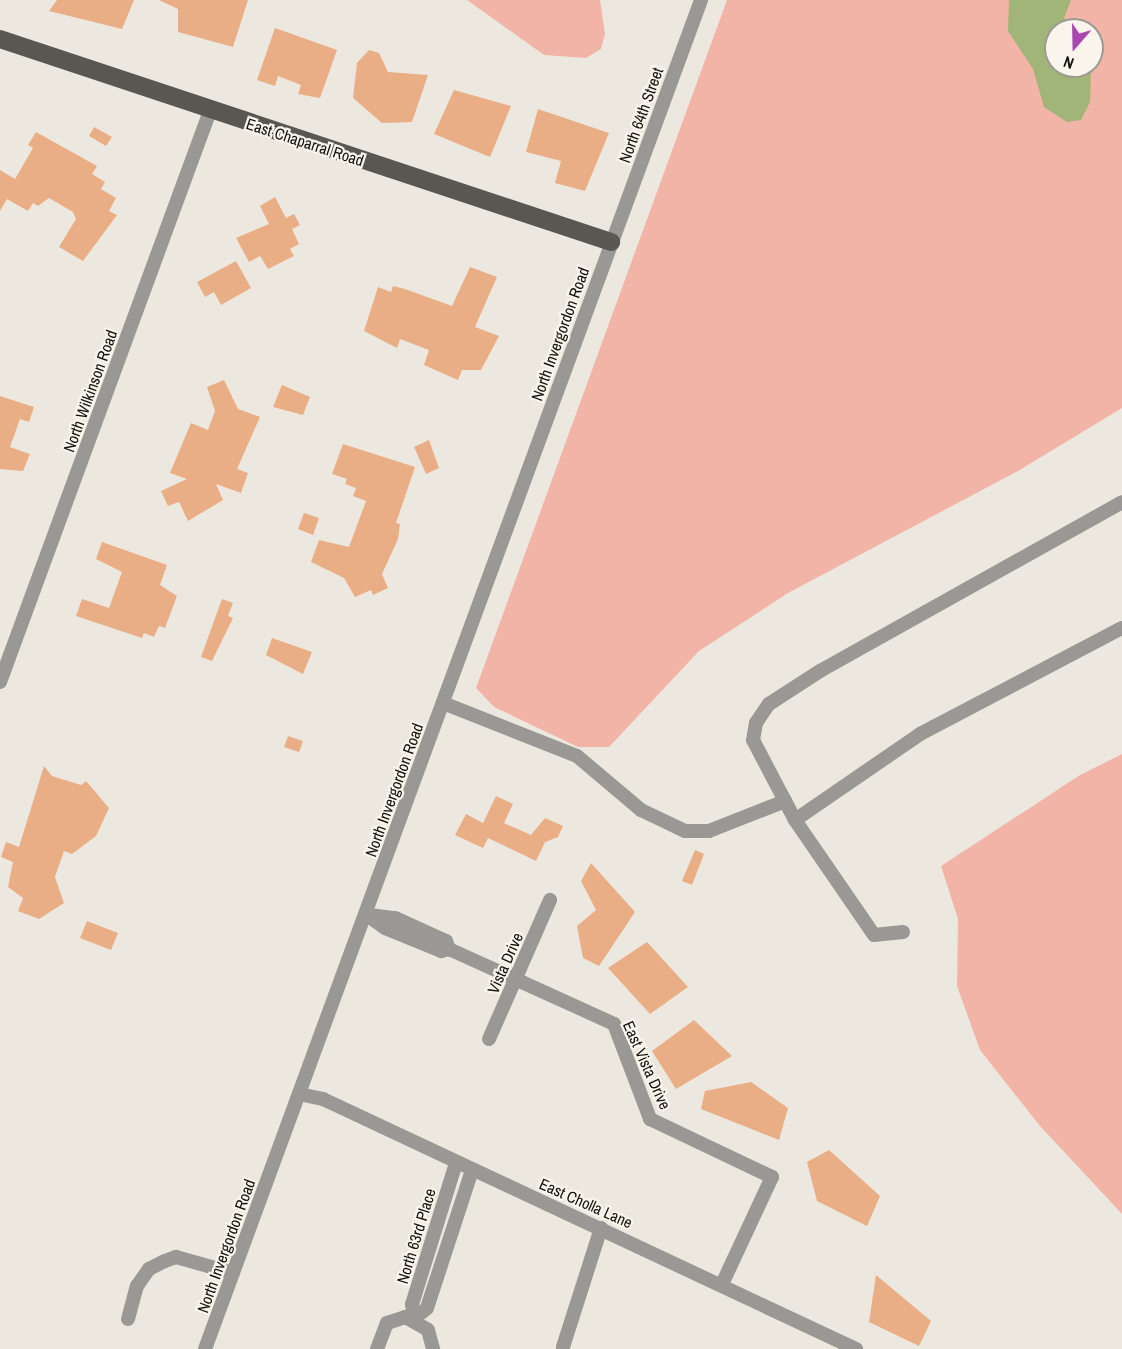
<!DOCTYPE html>
<style>
body{margin:0}
#map{position:relative;width:1122px;height:1349px;overflow:hidden;background:#ede8df;font-family:"Archivo Narrow",sans-serif}
div>[style]{position:absolute}
[style*='--x']{left:calc(var(--x)*1px);top:calc(var(--y)*1px);width:calc(var(--w)*1px);rotate:calc(var(--a)*1deg)}
.green>*{inset:0;background:#f2b4a7}
.water>*{inset:0;background:#a0b577}
.building>*{inset:0;background:#e9ae86}
.minor>*{height:14px;margin:-7px;padding:0 7px;transform-origin:7px;border-radius:7px;background:#999894}
.major>*{height:18px;margin:-9px;padding:0 9px;transform-origin:9px;border-radius:9px;background:#585751}
span{translate:-50% -50%;white-space:nowrap;text-align:center;line-height:1.15;-webkit-text-stroke:4.5px #faf5ec;paint-order:stroke}
.street-label{font-size:16px;color:#13110e}
.north{position:absolute;left:1044px;top:18px;width:60px;height:60px;box-sizing:border-box;background:#faf5ec;border:2px solid #9e9a93;border-radius:50%;rotate:200deg;font-size:16px;font-weight:700;line-height:24px;text-align:center;color:#13110e}
.north::after{content:'';display:block;margin:auto;width:21px;height:27px;background:#a847af;clip-path:polygon(50% 0,100% 100%,50% 72%,0 100%)}
</style>
<div id="map">
<div class="green">
<div style="clip-path:polygon(467px 0,600px 0,605px 34px,601px 49px,586px 58px,544px 55px)"></div>
<div style="clip-path:polygon(evenodd,727px 0,1122px 0,1122px 408px,1018px 471px,788px 593px,699px 651px,609px 747px,578px 747px,494px 707px,476px 688px,727px 0,1056px 30px,1092px 30px,1092px 66px,1056px 66px,1056px 30px)"></div>
<div style="clip-path:polygon(1122px 754px,1122px 1214px,1040px 1126px,980px 1050px,957px 986px,958px 919px,941px 866px,1080px 775px)"></div>
</div>
<div class="water">
<div style="clip-path:polygon(1009px 0,1071px 0,1064px 18px,1072px 30px,1056px 30px,1056px 66px,1091px 66px,1090px 102px,1081px 120px,1067px 122px,1044px 107px,1033px 69px,1008px 31px)"></div>
</div>
<div class="building">
<div style="clip-path:polygon(57px 0,134px 0,122px 29px,49px 11px)"></div>
<div style="clip-path:polygon(159px 0,248px 0,233px 47px,178px 32px,178px 9px)"></div>
<div style="clip-path:polygon(275px 28px,337px 50px,320px 98px,298px 94px,301px 85px,278px 76px,275px 86px,257px 80px)"></div>
<div style="clip-path:polygon(369px 50px,379px 53px,388px 72px,428px 75px,412px 122px,382px 123px,353px 98px,357px 63px)"></div>
<div style="clip-path:polygon(454px 90px,511px 106px,490px 157px,434px 134px)"></div>
<div style="clip-path:polygon(538px 109px,609px 133px,585px 191px,555px 183px,561px 161px,526px 152px)"></div>
<div style="clip-path:polygon(94px 127px,112px 137px,106px 146px,89px 136px)"></div>
<div style="clip-path:polygon(36px 132px,97px 166px,92px 174px,105px 182px,101px 189px,116px 198px,109px 211px,117px 215px,83px 261px,59px 247px,76px 219px,73px 212px,49px 198px,38px 206px,33px 203px,28px 211px,7px 199px,0 211px,0 170px,15px 179px,33px 148px,28px 145px)"></div>
<div style="clip-path:polygon(275px 197px,286px 218px,294px 214px,300px 225px,292px 229px,299px 244px,290px 249px,294px 256px,268px 269px,260px 256px,249px 262px,236px 238px,269px 224px,260px 206px)"></div>
<div style="clip-path:polygon(236px 261px,251px 288px,221px 305px,214px 292px,205px 297px,197px 282px)"></div>
<div style="clip-path:polygon(470px 267px,497px 277px,475px 327px,499px 336px,481px 370px,462px 370px,458px 380px,424px 365px,429px 350px,400px 339px,397px 348px,364px 331px,378px 287px,391px 292px,393px 286px,405px 289px,452px 306px)"></div>
<div style="clip-path:polygon(224px 380px,238px 409px,260px 417px,237px 469px,248px 473px,241px 493px,216px 484px,223px 500px,188px 521px,179px 502px,168px 506px,161px 491px,187px 479px,170px 473px,191px 423px,208px 430px,215px 411px,207px 387px)"></div>
<div style="clip-path:polygon(282px 385px,310px 397px,303px 415px,273px 407px)"></div>
<div style="clip-path:polygon(0 396px,34px 407px,29px 422px,20px 419px,10px 447px,30px 454px,23px 471px,0 469px)"></div>
<div style="clip-path:polygon(429px 440px,439px 468px,426px 474px,414px 447px)"></div>
<div style="clip-path:polygon(343px 444px,415px 467px,396px 523px,400px 524px,398px 539px,382px 574px,388px 588px,373px 595px,371px 590px,355px 597px,344px 578px,311px 562px,319px 540px,349px 547px,366px 501px,353px 496px,356px 488px,345px 484px,347px 479px,332px 474px)"></div>
<div style="clip-path:polygon(304px 513px,319px 518px,313px 535px,298px 529px)"></div>
<div style="clip-path:polygon(102px 542px,167px 565px,160px 585px,177px 596px,165px 628px,159px 626px,154px 637px,144px 633px,142px 638px,76px 616px,82px 599px,109px 608px,122px 572px,96px 559px)"></div>
<div style="clip-path:polygon(222px 599px,233px 603px,228px 616px,233px 618px,212px 661px,201px 657px)"></div>
<div style="clip-path:polygon(272px 638px,312px 652px,303px 674px,266px 655px)"></div>
<div style="clip-path:polygon(288px 736px,303px 741px,299px 752px,284px 747px)"></div>
<div style="clip-path:polygon(44px 766px,52px 776px,81px 785px,86px 781px,109px 808px,96px 836px,72px 854px,64px 851px,55px 877px,64px 903px,39px 919px,18px 911px,23px 898px,8px 887px,13px 862px,1px 857px,6px 842px,19px 847px)"></div>
<div style="clip-path:polygon(496px 796px,513px 804px,504px 823px,531px 835px,545px 818px,563px 826px,558px 837px,545px 842px,536px 861px,488px 838px,483px 848px,455px 835px,466px 814px,483px 823px)"></div>
<div style="clip-path:polygon(695px 850px,704px 854px,692px 885px,682px 881px)"></div>
<div style="clip-path:polygon(591px 863px,635px 912px,599px 966px,583px 958px,577px 926px,596px 910px,581px 881px)"></div>
<div style="clip-path:polygon(87px 921px,118px 933px,111px 950px,80px 938px)"></div>
<div style="clip-path:polygon(647px 942px,688px 987px,650px 1014px,608px 968px)"></div>
<div style="clip-path:polygon(694px 1020px,732px 1056px,676px 1089px,652px 1051px)"></div>
<div style="clip-path:polygon(751px 1082px,788px 1108px,779px 1140px,701px 1109px,705px 1091px)"></div>
<div style="clip-path:polygon(829px 1150px,880px 1196px,867px 1226px,817px 1201px,807px 1162px)"></div>
<div style="clip-path:polygon(876px 1275px,931px 1321px,919px 1346px,869px 1322px)"></div>
</div>
<div class="minor">
<div style="--x:0;--y:682;--w:608;--a:-69.81"></div>
<div style="--x:443;--y:703;--w:144;--a:21.6"></div>
<div style="--x:577;--y:756;--w:84;--a:40.2"></div>
<div style="--x:641;--y:810;--w:49;--a:25.5"></div>
<div style="--x:685;--y:831;--w:24;--a:0"></div>
<div style="--x:709;--y:831;--w:82;--a:-21.5"></div>
<div style="--x:795;--y:820;--w:152;--a:-34.5"></div>
<div style="--x:920;--y:734;--w:228;--a:-27.7"></div>
<div style="--x:367;--y:915;--w:22;--a:36"></div>
<div style="--x:385;--y:928;--w:61;--a:22.3"></div>
<div style="--x:441;--y:951;--w:8;--a:-14"></div>
<div style="--x:449;--y:949;--w:181;--a:24.4"></div>
<div style="--x:614;--y:1024;--w:102;--a:69.2"></div>
<div style="--x:650;--y:1119;--w:135;--a:25.4"></div>
<div style="--x:772;--y:1177;--w:118;--a:115"></div>
<div style="--x:369;--y:915;--w:26;--a:7"></div>
<div style="--x:395;--y:918;--w:56;--a:24.3"></div>
<div style="--x:446;--y:941;--w:9;--a:69"></div>
<div style="--x:903;--y:932;--w:29;--a:174"></div>
<div style="--x:874;--y:935;--w:140;--a:-124.5"></div>
<div style="--x:795;--y:820;--w:90;--a:-117.7"></div>
<div style="--x:753;--y:740;--w:17;--a:-80"></div>
<div style="--x:756;--y:723;--w:23;--a:-56"></div>
<div style="--x:769;--y:704;--w:61;--a:-32.9"></div>
<div style="--x:820;--y:671;--w:346;--a:-29.2"></div>
<div style="--x:489;--y:1039;--w:152;--a:-66.3"></div>
<div style="--x:299;--y:1094;--w:25;--a:12"></div>
<div style="--x:323;--y:1099;--w:589;--a:25.13"></div>
<div style="--x:456;--y:1163;--w:148;--a:107.3"></div>
<div style="--x:412;--y:1304;--w:15;--a:82"></div>
<div style="--x:414;--y:1319;--w:17;--a:-40"></div>
<div style="--x:427;--y:1308;--w:145;--a:-71.9"></div>
<div style="--x:128;--y:1319;--w:34;--a:-75"></div>
<div style="--x:137;--y:1286;--w:21;--a:-55"></div>
<div style="--x:149;--y:1269;--w:18;--a:-27"></div>
<div style="--x:165;--y:1261;--w:12;--a:-20"></div>
<div style="--x:176;--y:1257;--w:59;--a:15.7"></div>
<div style="--x:563;--y:1347;--w:125;--a:-72.3"></div>
<div style="--x:205;--y:1349;--w:1437;--a:-69.81"></div>
<div style="--x:377;--y:1349;--w:28;--a:-69"></div>
<div style="--x:387;--y:1323;--w:19;--a:-18"></div>
<div style="--x:405;--y:1317;--w:26;--a:29"></div>
<div style="--x:428;--y:1330;--w:20;--a:75"></div>
</div>
<div class="major">
<div style="--x:0;--y:39;--w:644;--a:18.38"></div>
</div>
<div class="street-label">
<span style="left:641px;top:115px;rotate:-70deg">North 64th Street</span>
<span style="left:305px;top:142px;rotate:18deg">East Chaparral Road</span>
<span style="left:560px;top:334px;rotate:-70deg">North Invergordon Road</span>
<span style="left:90px;top:391px;rotate:-70deg">North Wilkinson Road</span>
<span style="left:394px;top:790px;rotate:-70deg">North Invergordon Road</span>
<span style="left:505px;top:963px;rotate:-66deg">Vista Drive</span>
<span style="left:647px;top:1065px;rotate:66deg">East Vista Drive</span>
<span style="left:586px;top:1203px;rotate:24deg">East Cholla Lane</span>
<span style="left:416px;top:1236px;rotate:-73deg">North 63rd Place</span>
<span style="left:226px;top:1246px;rotate:-70deg">North Invergordon Road</span>
</div>
<div class="north">N</div>
</div>
